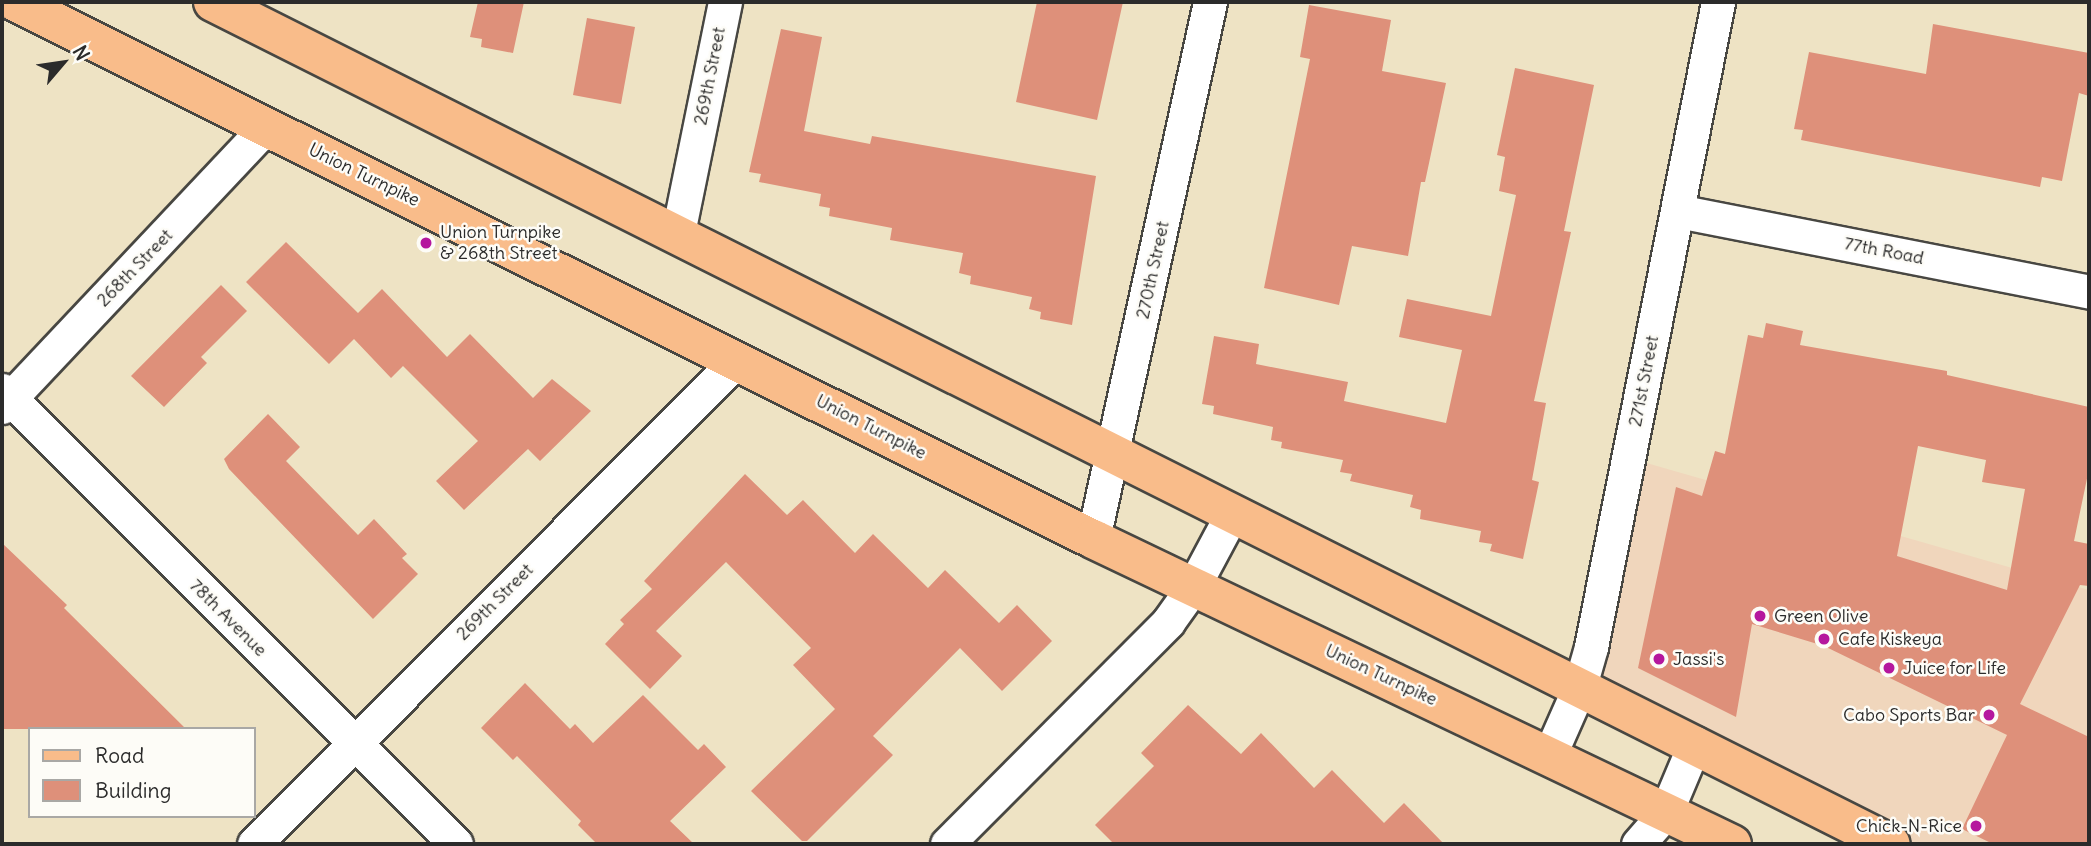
<!DOCTYPE html>
<style>
body{margin:0}
#map{position:relative;width:2091px;height:846px;overflow:hidden;background:#eee3c4;font-family:Delius,sans-serif}
div>[style]{position:absolute}
[style*='--x']{left:calc(var(--x)*1px);top:calc(var(--y)*1px);width:calc(var(--w)*1px);rotate:calc(var(--a)*1deg)}
.built>*{inset:0;background:#f0d6bc}
.building>*{inset:0;background:#de907a}
.roads{filter:drop-shadow(2px 0 #484742) drop-shadow(-2px 0 #484742) drop-shadow(0 2px #484742) drop-shadow(0 -2px #484742)}
.street>*{height:33px;margin:-16.5px;padding:0 16.5px;transform-origin:16.5px;border-radius:16.5px;background:#fff}
.primary>*{height:38px;margin:-19px;padding:0 19px;transform-origin:19px;border-radius:19px;background:#f9bc8a}
.dots>*{width:19px;height:19px;translate:-50% -50%;box-sizing:border-box;border:4px solid #fdfcf7;border-radius:50%}
span{translate:-50% -50%;white-space:nowrap;text-align:center;line-height:1.15;-webkit-text-stroke:5px #fdfcf7;paint-order:stroke}
.street-label{font-size:18px;color:#2b2b2b}
.poi-label{font-size:18px;color:#2b2b2b}
.left{translate:0 -50%;text-align:left}
.right{translate:-100% -50%;text-align:right}
.frame{position:absolute;inset:0;border:4px solid #2b2b2b;pointer-events:none}
.legend{position:absolute;left:28px;top:727px;width:228px;height:91px;box-sizing:border-box;background:#fdfcf7;border:2px solid #a9a8a5;margin:0;padding:9px 12px;list-style:none;font-size:21px;color:#2b2b2b}
.legend li{display:flex;align-items:center;gap:14px;height:35px}
.legend b{width:35px;border:2px solid #a9a8a5}
.north{position:absolute;left:28px;top:28px;width:70px;height:70px;-webkit-text-stroke:5px #fdfcf7;paint-order:stroke;rotate:61deg;font-size:19px;font-weight:700;line-height:28px;text-align:center;color:#2b2b2b}
.north::after{content:'';display:block;margin:auto;width:24px;height:32px;background:#2b2b2b;clip-path:polygon(50% 0,100% 100%,50% 72%,0 100%)}
</style>
<div id="map">
<div class="built">
<div style="clip-path:polygon(1629px 458px,2089px 590px,2089px 844px,1891px 844px,1580px 686px)"></div>
</div>
<div class="building">
<div style="clip-path:polygon(478px 2px,524px 2px,513px 53px,481px 47px,482px 39px,470px 37px)"></div>
<div style="clip-path:polygon(1037px 2px,1123px 2px,1097px 120px,1016px 102px)"></div>
<div style="clip-path:polygon(1309px 5px,1391px 20px,1382px 71px,1446px 83px,1425px 182px,1421px 182px,1408px 256px,1352px 246px,1339px 305px,1264px 288px,1310px 59px,1300px 57px)"></div>
<div style="clip-path:polygon(587px 18px,635px 27px,621px 104px,573px 95px)"></div>
<div style="clip-path:polygon(1933px 24px,2089px 53px,2089px 96px,2079px 93px,2062px 181px,2042px 177px,2040px 187px,1801px 140px,1803px 130px,1794px 129px,1809px 52px,1926px 74px)"></div>
<div style="clip-path:polygon(781px 29px,822px 37px,804px 131px,870px 144px,872px 136px,1096px 176px,1072px 325px,1040px 319px,1041px 312px,1029px 309px,1032px 297px,970px 284px,971px 276px,959px 273px,963px 253px,890px 240px,892px 228px,829px 216px,830px 208px,819px 206px,821px 194px,759px 182px,761px 174px,749px 172px)"></div>
<div style="clip-path:polygon(1515px 68px,1594px 85px,1564px 231px,1571px 232px,1534px 401px,1546px 403px,1532px 480px,1539px 482px,1523px 559px,1490px 551px,1492px 544px,1479px 542px,1481px 531px,1420px 519px,1421px 510px,1410px 507px,1413px 495px,1350px 481px,1352px 474px,1340px 472px,1343px 460px,1281px 448px,1282px 442px,1271px 440px,1273px 427px,1213px 414px,1214px 406px,1202px 404px,1214px 336px,1259px 344px,1256px 364px,1348px 382px,1344px 401px,1446px 423px,1462px 350px,1399px 337px,1407px 299px,1491px 316px,1516px 195px,1499px 191px,1505px 157px,1497px 155px)"></div>
<div style="clip-path:polygon(286px 242px,358px 313px,382px 289px,447px 357px,470px 334px,533px 398px,552px 379px,591px 411px,540px 461px,528px 449px,464px 510px,436px 481px,478px 441px,403px 366px,391px 378px,354px 339px,329px 364px,246px 282px)"></div>
<div style="clip-path:polygon(221px 285px,247px 311px,201px 357px,207px 363px,164px 407px,131px 376px)"></div>
<div style="clip-path:polygon(evenodd,1766px 323px,1803px 331px,1800px 345px,1947px 371px,1947px 375px,2089px 407px,2089px 469px,2074px 541px,2089px 544px,2089px 586px,2080px 585px,2020px 704px,2089px 737px,2089px 844px,1993px 844px,1962px 829px,2007px 735px,1824px 646px,1752px 624px,1736px 717px,1638px 668px,1676px 487px,1702px 496px,1715px 451px,1725px 454px,1748px 335px,1763px 338px,1766px 323px,1918px 446px,1986px 460px,1982px 482px,2025px 489px,2007px 590px,1897px 556px,1918px 446px)"></div>
<div style="clip-path:polygon(268px 414px,300px 447px,286px 461px,358px 535px,374px 519px,407px 554px,402px 558px,418px 574px,373px 619px,229px 469px,224px 459px)"></div>
<div style="clip-path:polygon(745px 474px,787px 515px,803px 500px,855px 553px,873px 534px,928px 588px,945px 570px,999px 623px,1017px 605px,1052px 641px,1002px 691px,960px 648px,873px 736px,893px 755px,807px 841px,802px 841px,751px 791px,835px 709px,793px 665px,811px 648px,726px 562px,656px 631px,682px 656px,650px 689px,605px 644px,624px 624px,620px 620px,652px 589px,644px 581px)"></div>
<div style="clip-path:polygon(2px 543px,67px 605px,64px 608px,186px 729px,2px 729px)"></div>
<div style="clip-path:polygon(525px 683px,570px 729px,575px 724px,593px 743px,643px 695px,698px 750px,704px 744px,726px 767px,670px 821px,694px 844px,597px 844px,578px 825px,581px 821px,517px 756px,513px 760px,481px 728px)"></div>
<div style="clip-path:polygon(1188px 705px,1241px 754px,1261px 733px,1314px 788px,1332px 770px,1384px 823px,1404px 803px,1444px 844px,1114px 844px,1095px 825px,1154px 766px,1141px 753px)"></div>
</div>
<div class="roads">
<div class="street">
<div style="--x:1678;--y:211;--w:419;--a:11.1"></div>
<div style="--x:678;--y:233;--w:236;--a:-78.5"></div>
<div style="--x:2;--y:390;--w:642;--a:45"></div>
<div style="--x:2;--y:407;--w:385;--a:-46.7"></div>
<div style="--x:1093;--y:539;--w:550;--a:-77.71"></div>
<div style="--x:1550;--y:754;--w:74;--a:-66.2"></div>
<div style="--x:1580;--y:686;--w:41;--a:-74.2"></div>
<div style="--x:1591;--y:647;--w:657;--a:-78.86"></div>
<div style="--x:254;--y:844;--w:684;--a:-45.06"></div>
<div style="--x:947;--y:844;--w:313;--a:-45.1"></div>
<div style="--x:1168;--y:622;--w:43;--a:-54.5"></div>
<div style="--x:1193;--y:587;--w:85;--a:-61.9"></div>
<div style="--x:1638;--y:844;--w:43;--a:-48.8"></div>
<div style="--x:1666;--y:812;--w:75;--a:-67.2"></div>
</div>
<div class="primary">
<div style="--x:15;--y:2;--w:1204;--a:26.48"></div>
<div style="--x:1093;--y:539;--w:708;--a:25.52"></div>
<div style="--x:213;--y:2;--w:1877;--a:26.65"></div>
</div>
</div>
<div class="dots">
<div style="left:426px;top:243px;background:#b5179e"></div>
<div style="left:1760px;top:616px;background:#b5179e"></div>
<div style="left:1824px;top:639px;background:#b5179e"></div>
<div style="left:1659px;top:659px;background:#b5179e"></div>
<div style="left:1889px;top:668px;background:#b5179e"></div>
<div style="left:1989px;top:715px;background:#b5179e"></div>
<div style="left:1976px;top:826px;background:#b5179e"></div>
</div>
<div class="street-label">
<span style="left:710px;top:76px;rotate:-79deg">269th Street</span>
<span style="left:364px;top:175px;rotate:26deg">Union Turnpike</span>
<span style="left:1884px;top:251px;rotate:11deg">77th Road</span>
<span style="left:135px;top:268px;rotate:-46deg">268th Street</span>
<span style="left:1153px;top:270px;rotate:-78deg">270th Street</span>
<span style="left:1644px;top:381px;rotate:-79deg">271st Street</span>
<span style="left:871px;top:427px;rotate:27deg">Union Turnpike</span>
<span style="left:495px;top:602px;rotate:-45deg">269th Street</span>
<span style="left:228px;top:618px;rotate:45deg">78th Avenue</span>
<span style="left:1381px;top:675px;rotate:25deg">Union Turnpike</span>
</div>
<div class="poi-label">
<span class="left" style="left:440px;top:243px">Union Turnpike<br>&amp; 268th Street</span>
<span class="left" style="left:1774px;top:616px">Green Olive</span>
<span class="left" style="left:1838px;top:639px">Cafe Kiskeya</span>
<span class="left" style="left:1673px;top:659px">Jassi's</span>
<span class="left" style="left:1903px;top:668px">Juice for Life</span>
<span class="right" style="left:1975px;top:715px">Cabo Sports Bar</span>
<span class="right" style="left:1962px;top:826px">Chick-N-Rice</span>
</div>
<div class="frame"></div>
<ul class="legend">
<li><b style="height:9px;background:#f9bc8a"></b>Road</li>
<li><b style="height:19px;background:#de907a"></b>Building</li>
</ul>
<div class="north">N</div>
</div>
